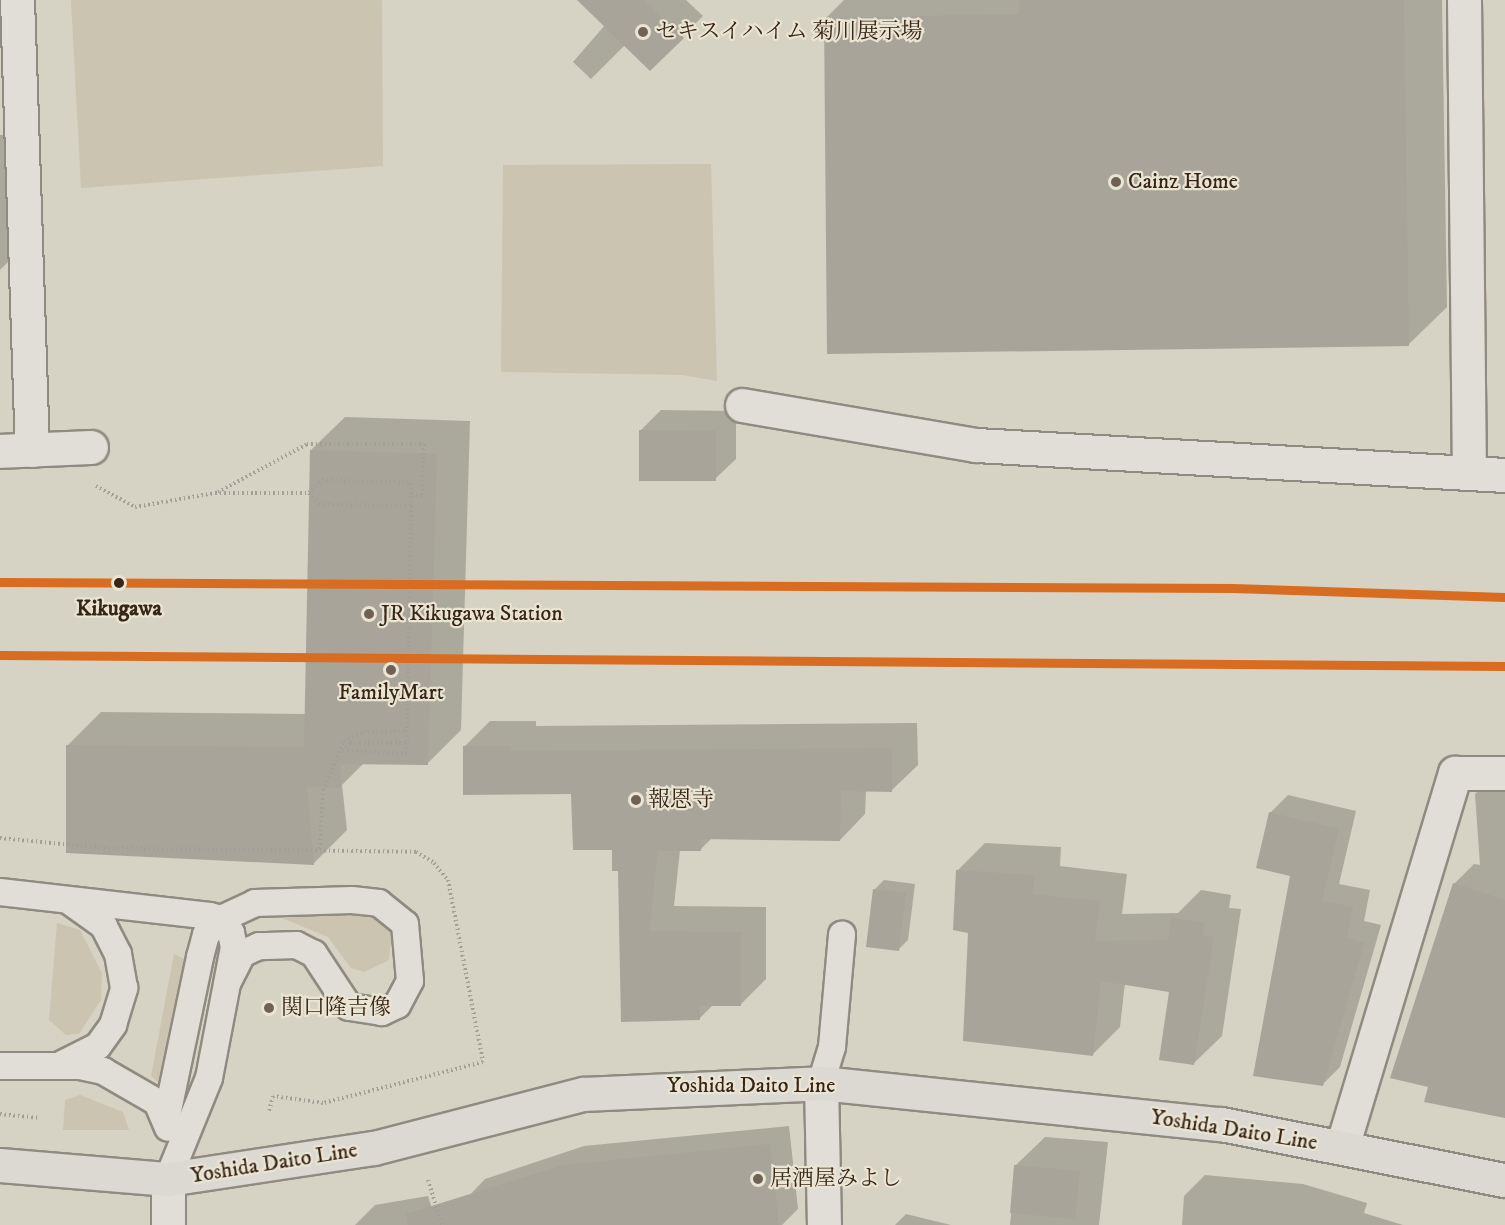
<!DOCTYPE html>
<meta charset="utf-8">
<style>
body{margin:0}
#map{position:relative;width:1505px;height:1225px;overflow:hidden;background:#d6d2c4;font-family:"IM FELL DW Pica","Noto Serif JP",serif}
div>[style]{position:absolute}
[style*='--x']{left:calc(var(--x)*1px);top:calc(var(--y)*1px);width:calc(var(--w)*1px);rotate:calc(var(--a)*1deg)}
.green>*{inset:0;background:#cbc4b0}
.shadow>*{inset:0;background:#0003}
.building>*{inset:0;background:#a8a49a}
.path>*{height:4px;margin-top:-2px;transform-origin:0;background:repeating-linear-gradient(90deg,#a39f98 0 1.5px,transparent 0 4.5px)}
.roads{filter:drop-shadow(2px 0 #908b81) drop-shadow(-2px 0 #908b81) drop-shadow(0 2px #908b81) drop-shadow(0 -2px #908b81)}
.service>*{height:26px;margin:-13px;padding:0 13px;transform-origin:13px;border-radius:13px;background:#e1ded7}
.minor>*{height:33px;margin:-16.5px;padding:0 16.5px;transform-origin:16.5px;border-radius:16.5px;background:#e1ded7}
.tertiary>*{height:33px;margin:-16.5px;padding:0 16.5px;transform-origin:16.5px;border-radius:16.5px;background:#e1ded7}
.primary>*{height:33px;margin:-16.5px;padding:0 16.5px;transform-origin:16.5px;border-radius:16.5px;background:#dbd9d1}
.rail-1>*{height:9px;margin:-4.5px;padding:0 4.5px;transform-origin:4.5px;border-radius:4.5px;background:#d86c20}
.dots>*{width:16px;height:16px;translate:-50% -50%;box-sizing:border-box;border:3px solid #eae4d3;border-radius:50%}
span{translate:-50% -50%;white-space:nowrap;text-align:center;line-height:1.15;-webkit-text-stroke:4.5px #eae4d3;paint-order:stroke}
.poi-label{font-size:22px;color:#372518}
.left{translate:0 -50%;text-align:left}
.stop-label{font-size:22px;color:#372518;font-weight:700}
.street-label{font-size:22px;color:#372518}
</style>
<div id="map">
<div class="green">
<div style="clip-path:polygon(71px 0,382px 0,383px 166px,81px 188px)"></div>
<div style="clip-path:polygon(711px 164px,717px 381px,682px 375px,501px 372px,503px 165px)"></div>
<div style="clip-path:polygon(323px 914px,360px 913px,383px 921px,392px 930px,389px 960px,364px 972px,351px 968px,328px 937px,282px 918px)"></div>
<div style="clip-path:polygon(57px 923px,80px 930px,102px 973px,101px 1000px,79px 1034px,66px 1035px,49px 1020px)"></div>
<div style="clip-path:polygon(174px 954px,188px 961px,166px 1080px,159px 1083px,151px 1076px)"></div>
<div style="clip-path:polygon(80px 1095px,123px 1112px,129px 1130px,63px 1130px,65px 1100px)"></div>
</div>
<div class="shadow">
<div style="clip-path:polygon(579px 0,686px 0,703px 16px,650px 69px,626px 44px,591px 79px,573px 62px,605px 25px)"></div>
<div style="clip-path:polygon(844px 0,1442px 0,1447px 307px,1409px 344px,825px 19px)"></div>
<div style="clip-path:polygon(31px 133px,36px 234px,0 270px,0 135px)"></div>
<div style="clip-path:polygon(661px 410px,736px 411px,736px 459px,715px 479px,640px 431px)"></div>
<div style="clip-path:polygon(345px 417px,470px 421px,461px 730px,428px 763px,365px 762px,342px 785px,347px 830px,313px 864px,68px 745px,101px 712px,306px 714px,311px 450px)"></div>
<div style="clip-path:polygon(490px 721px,536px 721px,536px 726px,917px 723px,918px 765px,892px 790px,866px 790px,865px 814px,840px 840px,712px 838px,700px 850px,680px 850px,674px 906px,766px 907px,766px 979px,740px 1005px,713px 1005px,700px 1018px,622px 1020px,619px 870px,614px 849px,573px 793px,464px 747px)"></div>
<div style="clip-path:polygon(1495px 774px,1505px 775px,1505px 1118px,1429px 1086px,1454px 884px,1474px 864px,1480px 865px,1475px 794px)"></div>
<div style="clip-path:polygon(1288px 795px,1356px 811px,1339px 884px,1370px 890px,1364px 921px,1381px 925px,1340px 1067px,1322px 1085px,1292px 875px,1270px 813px)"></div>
<div style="clip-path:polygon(985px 843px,1061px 847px,1060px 866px,1127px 874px,1122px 914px,1178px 913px,1201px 890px,1231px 895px,1229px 908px,1241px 909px,1222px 1036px,1194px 1063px,1171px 990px,1125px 983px,1120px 1027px,1092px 1055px,970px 931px,957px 871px)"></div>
<div style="clip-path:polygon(884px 880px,915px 884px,908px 940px,898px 950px,874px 890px)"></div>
<div style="clip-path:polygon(789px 1126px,798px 1209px,782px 1225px,473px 1225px,466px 1199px,485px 1179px,584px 1146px)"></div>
<div style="clip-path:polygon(1045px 1137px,1108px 1142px,1099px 1225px,1010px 1225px,1016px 1165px)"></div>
<div style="clip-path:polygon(1205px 1175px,1303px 1184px,1367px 1203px,1364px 1213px,1403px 1225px,1182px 1225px,1184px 1196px)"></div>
<div style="clip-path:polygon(428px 1196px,437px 1225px,355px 1225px,375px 1205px)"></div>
<div style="clip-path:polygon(906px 1214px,951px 1225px,895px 1225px)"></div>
</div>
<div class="building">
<div style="clip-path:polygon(577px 0,644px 0,684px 38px,650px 71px)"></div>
<div style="clip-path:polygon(1019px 0,1404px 0,1409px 346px,827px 354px,824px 18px,1019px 14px)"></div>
<div style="clip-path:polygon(639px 430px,716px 431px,716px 481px,639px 481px)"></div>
<div style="clip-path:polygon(310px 450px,437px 454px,428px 765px,341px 764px,341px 788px,307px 787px,314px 865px,66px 853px,66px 745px,304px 747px)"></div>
<div style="clip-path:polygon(463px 746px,511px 746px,511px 751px,892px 748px,892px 792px,841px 791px,840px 841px,701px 839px,701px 851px,658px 851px,649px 931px,741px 932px,741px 1006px,700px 1006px,700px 1020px,621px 1022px,618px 871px,612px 871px,612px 850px,573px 850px,571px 794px,463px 795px)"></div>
<div style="clip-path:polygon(1269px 812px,1339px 829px,1322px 901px,1353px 907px,1347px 938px,1364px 943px,1323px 1086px,1253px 1076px,1290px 876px,1256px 868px)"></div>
<div style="clip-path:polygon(956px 870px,1034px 875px,1033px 894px,1100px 901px,1095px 941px,1168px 940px,1171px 917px,1204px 923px,1202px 936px,1214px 937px,1194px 1065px,1159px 1060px,1169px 992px,1101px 981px,1093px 1056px,963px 1041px,968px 933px,953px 930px)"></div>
<div style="clip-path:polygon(1453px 883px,1505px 900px,1505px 1118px,1424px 1102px,1428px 1087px,1390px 1078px)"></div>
<div style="clip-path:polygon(873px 889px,906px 893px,899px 951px,866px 947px)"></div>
<div style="clip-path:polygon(770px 1144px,779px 1225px,408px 1225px,406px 1214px,563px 1165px)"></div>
<div style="clip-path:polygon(1014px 1165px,1080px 1171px,1075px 1219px,1010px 1213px)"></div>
</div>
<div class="path">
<div style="--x:96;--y:486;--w:44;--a:28.3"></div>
<div style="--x:135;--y:507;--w:81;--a:-9.9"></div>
<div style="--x:215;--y:493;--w:94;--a:0"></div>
<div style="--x:309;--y:493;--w:15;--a:48"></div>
<div style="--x:319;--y:504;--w:92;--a:1.2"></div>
<div style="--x:218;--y:492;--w:101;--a:-28.3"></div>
<div style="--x:307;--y:444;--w:117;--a:0"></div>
<div style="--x:424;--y:444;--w:52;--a:92.2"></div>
<div style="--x:422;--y:496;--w:11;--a:-175"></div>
<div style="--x:309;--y:493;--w:18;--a:-45"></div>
<div style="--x:322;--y:480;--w:89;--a:1.9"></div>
<div style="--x:411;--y:483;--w:23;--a:90"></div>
<div style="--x:411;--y:506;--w:237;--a:91"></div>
<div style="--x:407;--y:743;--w:11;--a:90"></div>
<div style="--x:407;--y:754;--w:65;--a:-176.5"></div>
<div style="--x:342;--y:750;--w:11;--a:-41"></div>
<div style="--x:350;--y:743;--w:57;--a:0"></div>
<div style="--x:0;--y:838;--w:104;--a:5.5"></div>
<div style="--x:104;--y:848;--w:312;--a:0.7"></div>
<div style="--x:416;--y:852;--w:21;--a:31"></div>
<div style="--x:434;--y:863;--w:22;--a:51"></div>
<div style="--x:448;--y:880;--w:185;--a:79.1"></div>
<div style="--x:483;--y:1062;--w:165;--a:165.6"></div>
<div style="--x:323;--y:1103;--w:50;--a:-172"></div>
<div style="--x:273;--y:1096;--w:16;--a:105"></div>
<div style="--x:320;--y:849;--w:59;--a:-87.1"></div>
<div style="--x:323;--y:790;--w:53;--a:-66.8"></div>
<div style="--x:344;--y:741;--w:21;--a:-25"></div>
<div style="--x:363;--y:732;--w:44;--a:-1.3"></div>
<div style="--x:0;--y:1114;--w:40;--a:5.7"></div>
<div style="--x:428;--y:1180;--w:47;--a:72.7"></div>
</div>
<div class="roads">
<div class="service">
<div style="--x:0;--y:892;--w:211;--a:6.5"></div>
<div style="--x:210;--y:916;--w:11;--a:15"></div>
<div style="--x:221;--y:919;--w:17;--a:54"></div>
<div style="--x:231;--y:933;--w:14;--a:78"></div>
<div style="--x:234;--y:947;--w:133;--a:100.8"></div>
<div style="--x:209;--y:1078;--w:109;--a:112.1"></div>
<div style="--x:62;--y:1064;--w:40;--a:-26.6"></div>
<div style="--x:98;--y:1046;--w:26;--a:-54"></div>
<div style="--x:113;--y:1025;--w:39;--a:-73"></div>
<div style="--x:124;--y:988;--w:35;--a:-100"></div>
<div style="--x:118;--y:954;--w:31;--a:-117"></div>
<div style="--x:104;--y:926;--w:43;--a:-144.5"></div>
<div style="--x:0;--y:1066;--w:80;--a:0"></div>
<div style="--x:80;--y:1066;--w:24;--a:12"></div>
<div style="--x:103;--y:1071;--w:62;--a:29.9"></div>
<div style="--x:157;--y:1102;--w:28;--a:67"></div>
<div style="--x:821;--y:1083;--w:38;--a:-73"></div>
<div style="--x:832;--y:1047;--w:113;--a:-84.9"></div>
<div style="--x:166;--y:1120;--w:167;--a:-78.2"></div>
<div style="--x:200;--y:957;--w:23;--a:-75"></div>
<div style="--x:206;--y:935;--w:22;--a:-47"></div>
<div style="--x:221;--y:919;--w:38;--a:-25"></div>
<div style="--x:255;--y:903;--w:97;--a:-1.8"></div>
<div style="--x:352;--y:900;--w:27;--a:6"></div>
<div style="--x:379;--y:903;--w:33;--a:39"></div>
<div style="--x:405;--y:924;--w:57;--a:85"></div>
<div style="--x:410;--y:981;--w:27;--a:118"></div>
<div style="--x:397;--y:1005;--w:17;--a:155"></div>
<div style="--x:382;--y:1012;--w:33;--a:-171"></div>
<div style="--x:349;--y:1007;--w:64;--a:-123.4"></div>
<div style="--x:314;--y:954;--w:20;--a:-153"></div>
<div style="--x:296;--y:945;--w:37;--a:178"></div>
<div style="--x:259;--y:946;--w:19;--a:155"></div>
<div style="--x:242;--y:954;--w:30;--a:117"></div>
</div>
<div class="minor">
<div style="--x:1464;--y:0;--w:472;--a:89.4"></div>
<div style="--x:742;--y:405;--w:237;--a:9.7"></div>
<div style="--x:976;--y:445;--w:530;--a:3.25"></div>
<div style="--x:0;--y:451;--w:91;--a:-2.5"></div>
<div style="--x:821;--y:1083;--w:142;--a:88.8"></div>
<div style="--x:1342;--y:1147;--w:391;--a:-73.2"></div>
<div style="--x:1455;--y:773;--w:50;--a:0"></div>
</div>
<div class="tertiary">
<div style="--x:17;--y:0;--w:450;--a:88.1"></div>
<div style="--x:168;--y:1179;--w:46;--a:90"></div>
</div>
<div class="primary">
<div style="--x:0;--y:1165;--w:169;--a:4.8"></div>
<div style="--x:168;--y:1179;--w:208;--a:-8.6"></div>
<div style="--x:374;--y:1148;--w:216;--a:-14.5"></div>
<div style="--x:583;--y:1094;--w:238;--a:-2.6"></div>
<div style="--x:821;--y:1083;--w:402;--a:5.9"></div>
<div style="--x:1221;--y:1124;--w:289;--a:11.2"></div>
</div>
</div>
<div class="rail-1">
<div style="--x:0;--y:582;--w:1232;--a:0.28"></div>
<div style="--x:1232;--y:588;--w:273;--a:1.9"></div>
<div style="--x:0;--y:655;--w:1505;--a:0.42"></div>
</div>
<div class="dots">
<div style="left:643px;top:32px;background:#6f6254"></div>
<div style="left:1116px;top:182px;background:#6f6254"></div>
<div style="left:119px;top:583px;background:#372518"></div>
<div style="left:369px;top:614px;background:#6f6254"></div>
<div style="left:391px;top:670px;background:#6f6254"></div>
<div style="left:636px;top:800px;background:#6f6254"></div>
<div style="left:269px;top:1008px;background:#6f6254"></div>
<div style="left:758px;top:1179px;background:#6f6254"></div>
</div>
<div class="poi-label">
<span class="left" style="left:655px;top:32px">セキスイハイム 菊川展示場</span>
<span class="left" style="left:1128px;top:182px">Cainz Home</span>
<span class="left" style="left:381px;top:614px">JR Kikugawa Station</span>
<span style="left:391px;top:693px">FamilyMart</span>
<span class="left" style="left:648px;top:800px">報恩寺</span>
<span class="left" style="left:281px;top:1008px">関口隆吉像</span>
<span class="left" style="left:770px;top:1179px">居酒屋みよし</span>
</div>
<div class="stop-label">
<span style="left:119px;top:609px">Kikugawa</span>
</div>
<div class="street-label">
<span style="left:751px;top:1086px">Yoshida Daito Line</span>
<span style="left:1234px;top:1130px;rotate:9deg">Yoshida Daito Line</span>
<span style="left:274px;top:1163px;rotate:-9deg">Yoshida Daito Line</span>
</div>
</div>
